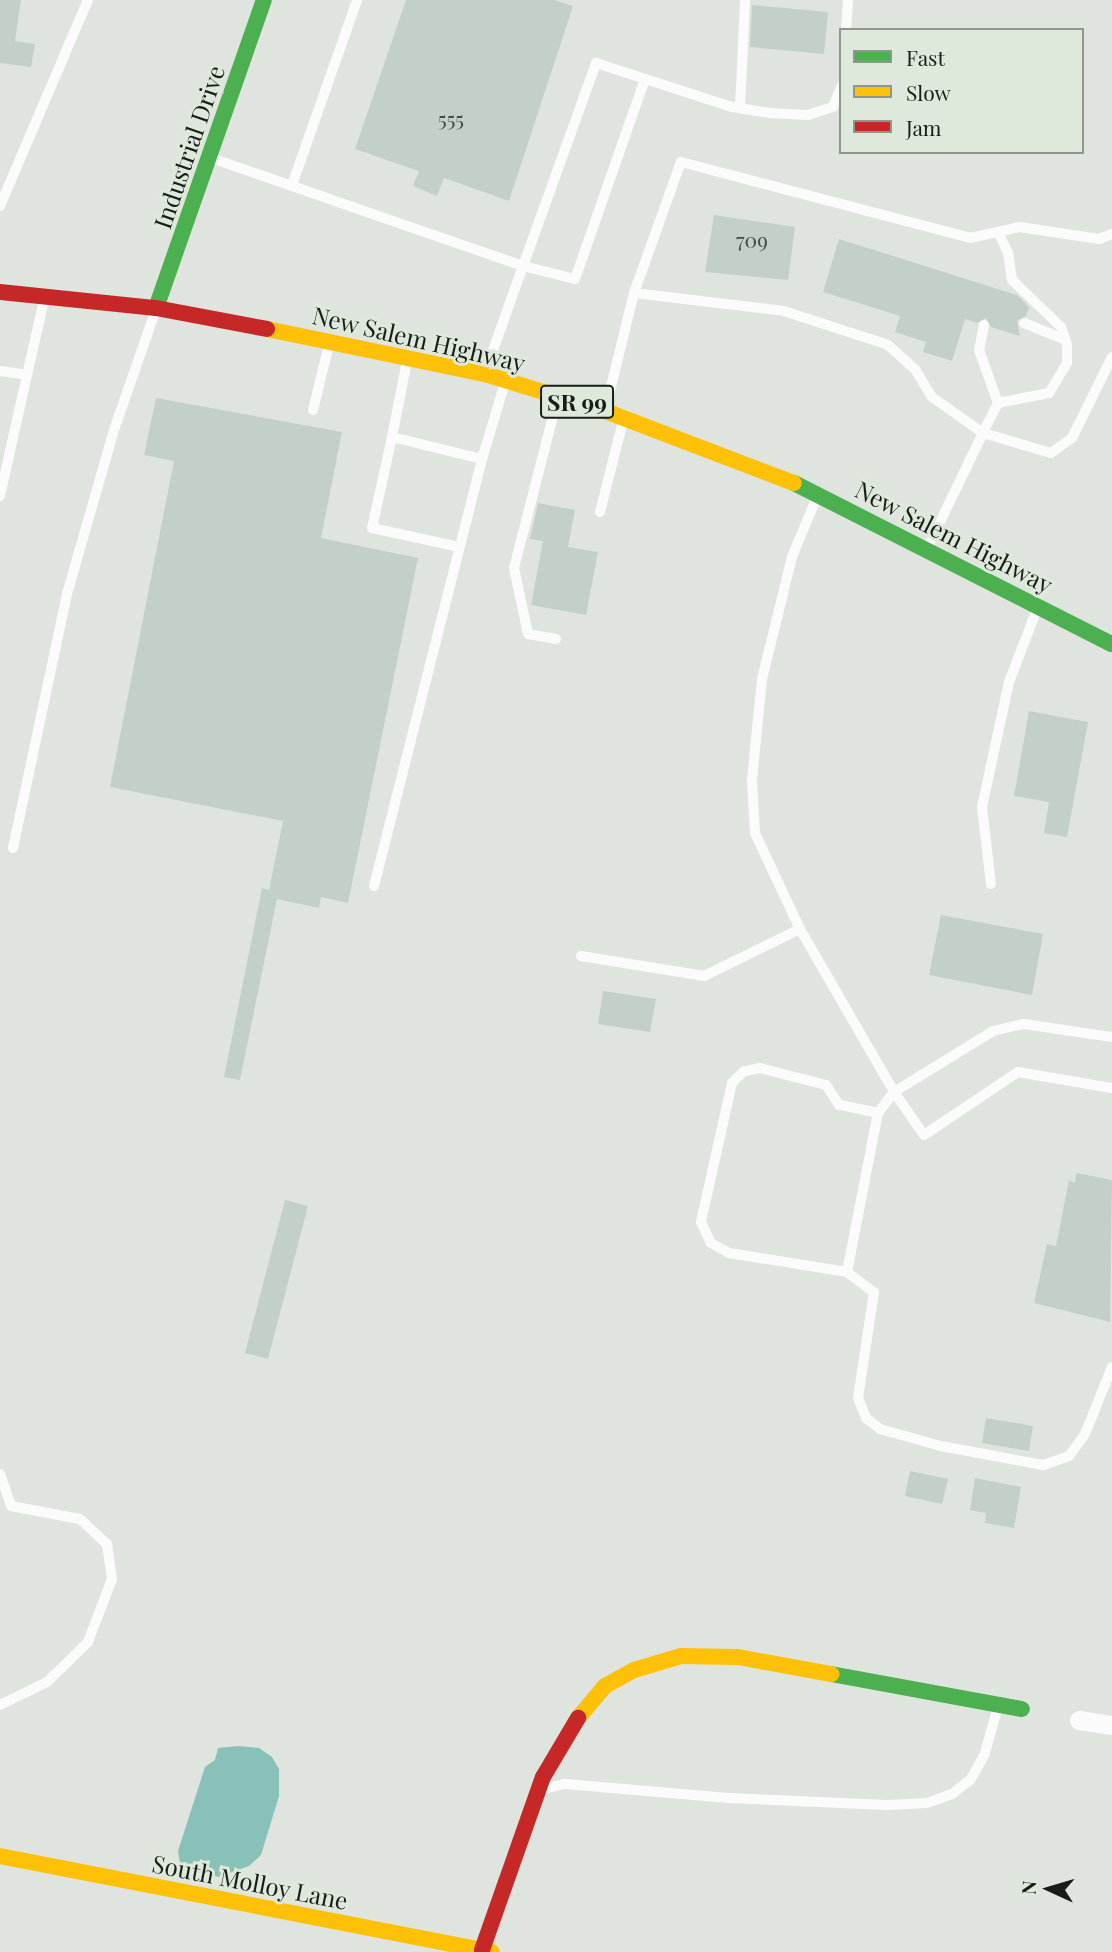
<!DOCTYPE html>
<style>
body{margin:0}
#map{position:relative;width:1112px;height:1952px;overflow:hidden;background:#dfe5de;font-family:"Playfair Display",serif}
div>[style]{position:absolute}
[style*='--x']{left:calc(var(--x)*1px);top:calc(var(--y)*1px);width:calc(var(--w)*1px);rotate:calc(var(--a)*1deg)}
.water>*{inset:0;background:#87c1b8}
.building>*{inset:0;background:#c3d0c7}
.lane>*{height:10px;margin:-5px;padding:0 5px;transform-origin:5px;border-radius:5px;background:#fafbfa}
.street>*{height:19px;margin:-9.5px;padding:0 9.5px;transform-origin:9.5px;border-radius:9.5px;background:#fafbfa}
.fast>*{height:16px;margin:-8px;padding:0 8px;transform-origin:8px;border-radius:8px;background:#4caf50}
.slow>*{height:16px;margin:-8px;padding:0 8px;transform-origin:8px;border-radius:8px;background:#ffc107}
.jam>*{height:16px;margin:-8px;padding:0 8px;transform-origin:8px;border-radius:8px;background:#c62828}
span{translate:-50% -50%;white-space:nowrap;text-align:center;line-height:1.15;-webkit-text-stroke:6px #dee8db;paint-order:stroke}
.number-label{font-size:21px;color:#444b45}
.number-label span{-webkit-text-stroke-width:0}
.shield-label span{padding:2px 5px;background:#dee8db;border:2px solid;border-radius:5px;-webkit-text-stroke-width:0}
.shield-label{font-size:23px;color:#191d18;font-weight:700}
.street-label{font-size:24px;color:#191d18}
.legend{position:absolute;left:839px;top:28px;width:245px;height:126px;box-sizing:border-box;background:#dee8db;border:2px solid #8f978d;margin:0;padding:9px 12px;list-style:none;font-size:21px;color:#191d18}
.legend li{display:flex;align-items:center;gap:14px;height:35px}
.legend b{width:35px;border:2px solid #8f978d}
.north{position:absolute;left:1014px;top:1854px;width:70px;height:70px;-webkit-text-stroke:5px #dee8db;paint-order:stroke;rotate:274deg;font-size:19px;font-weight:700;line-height:28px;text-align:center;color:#191d18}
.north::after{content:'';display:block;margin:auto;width:24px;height:32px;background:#191d18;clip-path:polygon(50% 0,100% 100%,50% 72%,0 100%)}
</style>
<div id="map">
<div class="water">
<div style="clip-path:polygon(239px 1746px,259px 1748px,272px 1757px,279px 1769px,279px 1796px,261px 1855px,249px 1866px,218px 1877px,180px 1863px,178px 1851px,205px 1767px,215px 1760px,218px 1748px)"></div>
</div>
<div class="building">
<div style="clip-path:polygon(0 0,21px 0,15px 41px,35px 44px,31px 67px,0 63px)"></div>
<div style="clip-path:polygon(406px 0,555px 0,573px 6px,509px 201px,444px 178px,437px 196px,413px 186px,419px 171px,355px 149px)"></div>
<div style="clip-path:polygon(752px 5px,828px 12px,824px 54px,750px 47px)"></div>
<div style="clip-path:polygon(714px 215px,795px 227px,788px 280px,705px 272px)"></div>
<div style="clip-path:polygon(839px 239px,1017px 295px,1029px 307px,1026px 316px,1017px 321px,1020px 336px,991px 327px,986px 318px,977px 323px,965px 319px,952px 361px,923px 352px,926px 342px,895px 332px,900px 316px,823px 292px)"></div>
<div style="clip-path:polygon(156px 398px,342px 432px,321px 538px,418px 558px,348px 903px,321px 897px,319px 908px,277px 899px,240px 1080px,224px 1077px,262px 888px,269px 890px,283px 821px,110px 787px,174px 461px,144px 455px)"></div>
<div style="clip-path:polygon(538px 503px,575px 510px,568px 547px,598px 552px,586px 615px,531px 605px,543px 541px,530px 539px)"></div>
<div style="clip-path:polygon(1029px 711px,1088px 722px,1067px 837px,1044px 833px,1049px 802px,1014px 796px)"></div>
<div style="clip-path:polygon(941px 915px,1043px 934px,1032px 995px,929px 975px)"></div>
<div style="clip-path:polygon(603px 991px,656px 999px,650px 1032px,598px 1024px)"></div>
<div style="clip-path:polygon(1076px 1173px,1112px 1180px,1110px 1322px,1034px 1303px,1047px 1244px,1056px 1246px,1069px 1180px,1075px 1183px)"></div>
<div style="clip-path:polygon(285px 1200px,308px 1206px,268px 1359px,245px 1353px)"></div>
<div style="clip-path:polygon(986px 1418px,1033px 1426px,1029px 1451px,982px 1443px)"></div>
<div style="clip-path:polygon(910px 1471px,948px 1479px,942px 1504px,905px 1496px)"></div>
<div style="clip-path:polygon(975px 1478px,1021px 1487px,1014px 1528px,985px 1523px,986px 1513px,970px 1510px)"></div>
</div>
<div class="lane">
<div style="--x:846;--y:30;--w:30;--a:-86"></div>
<div style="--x:645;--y:79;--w:212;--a:109.3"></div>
<div style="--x:575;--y:279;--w:54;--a:-166"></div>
<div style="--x:523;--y:266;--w:216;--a:-70.2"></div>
<div style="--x:596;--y:63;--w:143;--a:17.9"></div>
<div style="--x:732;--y:107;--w:38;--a:9"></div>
<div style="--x:770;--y:113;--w:38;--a:3"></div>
<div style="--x:808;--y:115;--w:26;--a:-18"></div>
<div style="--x:833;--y:107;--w:22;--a:-68"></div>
<div style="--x:740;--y:108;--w:108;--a:-87.3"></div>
<div style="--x:211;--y:158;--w:330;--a:19.1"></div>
<div style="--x:523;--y:266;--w:110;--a:109.6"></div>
<div style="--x:292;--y:185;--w:196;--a:-70.6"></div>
<div style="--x:0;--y:206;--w:224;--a:-66.9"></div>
<div style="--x:634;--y:293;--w:139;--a:-70.3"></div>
<div style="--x:681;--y:162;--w:299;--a:14.7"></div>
<div style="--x:970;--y:238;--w:51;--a:-12.4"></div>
<div style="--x:1020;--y:227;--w:80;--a:8.6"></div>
<div style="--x:1099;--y:239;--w:14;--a:-21"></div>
<div style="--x:1024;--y:323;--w:45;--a:22"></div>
<div style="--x:984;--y:325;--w:25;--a:101"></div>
<div style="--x:979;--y:350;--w:56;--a:70.3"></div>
<div style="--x:407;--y:361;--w:77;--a:101.2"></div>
<div style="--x:392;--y:437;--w:93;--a:13.7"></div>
<div style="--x:482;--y:459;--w:76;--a:-73.2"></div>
<div style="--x:0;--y:371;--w:27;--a:8"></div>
<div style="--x:27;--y:375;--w:77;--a:-77.2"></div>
<div style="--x:998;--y:403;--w:52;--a:-11.1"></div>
<div style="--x:1049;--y:393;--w:35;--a:-59"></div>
<div style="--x:1067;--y:363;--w:18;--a:-90"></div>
<div style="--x:1067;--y:345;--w:19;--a:-108"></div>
<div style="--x:1061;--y:327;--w:68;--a:-136.2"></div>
<div style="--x:1012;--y:280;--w:27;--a:-98"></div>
<div style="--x:1008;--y:253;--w:23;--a:-115"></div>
<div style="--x:998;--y:403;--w:34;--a:117"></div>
<div style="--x:983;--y:433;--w:71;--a:16.4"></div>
<div style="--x:1051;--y:453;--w:26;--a:-36"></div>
<div style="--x:1072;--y:438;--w:90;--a:-63.7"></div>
<div style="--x:606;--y:407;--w:117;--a:-76.2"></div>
<div style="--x:634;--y:293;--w:151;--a:6.8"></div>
<div style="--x:784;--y:311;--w:109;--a:18.1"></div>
<div style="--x:888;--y:345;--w:36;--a:42"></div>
<div style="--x:915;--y:369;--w:33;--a:59"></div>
<div style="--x:932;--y:397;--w:62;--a:35.2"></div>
<div style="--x:983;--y:433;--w:127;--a:115.8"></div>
<div style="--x:313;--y:410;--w:67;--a:-76.2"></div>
<div style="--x:392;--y:437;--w:93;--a:102.4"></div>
<div style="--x:372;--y:528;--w:89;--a:12.3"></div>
<div style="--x:0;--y:496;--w:124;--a:-77.4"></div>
<div style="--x:816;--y:499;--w:63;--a:112.5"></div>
<div style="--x:792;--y:557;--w:126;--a:103.8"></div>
<div style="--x:762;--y:679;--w:101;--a:95.7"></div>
<div style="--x:752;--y:780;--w:53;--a:86.8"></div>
<div style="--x:755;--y:833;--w:106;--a:64.9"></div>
<div style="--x:800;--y:929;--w:188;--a:60"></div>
<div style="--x:894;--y:1092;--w:116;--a:-31.6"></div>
<div style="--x:993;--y:1031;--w:32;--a:-13"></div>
<div style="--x:1024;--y:1024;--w:89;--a:8.4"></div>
<div style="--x:600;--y:512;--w:94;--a:-75.8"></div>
<div style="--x:556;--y:639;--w:28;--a:-170"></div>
<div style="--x:528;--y:634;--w:67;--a:-102"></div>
<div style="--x:514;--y:568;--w:173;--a:-75.6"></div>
<div style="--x:13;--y:848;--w:260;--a:-78"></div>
<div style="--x:67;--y:594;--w:174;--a:-74"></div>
<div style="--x:115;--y:427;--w:122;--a:-70.8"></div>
<div style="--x:991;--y:884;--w:78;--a:-96.7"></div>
<div style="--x:982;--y:807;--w:128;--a:-77.8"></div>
<div style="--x:1009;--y:682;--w:78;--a:-69"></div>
<div style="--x:374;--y:886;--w:440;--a:-75.8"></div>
<div style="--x:581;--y:956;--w:125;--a:9.2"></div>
<div style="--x:704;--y:976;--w:107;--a:-26.1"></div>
<div style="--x:878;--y:1113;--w:26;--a:-53"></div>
<div style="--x:894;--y:1092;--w:52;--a:55.1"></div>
<div style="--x:924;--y:1135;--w:113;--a:-33.8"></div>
<div style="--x:1018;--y:1072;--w:95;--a:9.7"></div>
<div style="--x:847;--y:1272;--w:162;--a:-79"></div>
<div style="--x:878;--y:1113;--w:40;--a:-168"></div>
<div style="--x:839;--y:1105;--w:24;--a:-123"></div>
<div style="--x:826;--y:1085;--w:68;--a:-165.6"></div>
<div style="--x:760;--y:1068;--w:16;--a:169"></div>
<div style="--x:744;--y:1071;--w:17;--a:135"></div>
<div style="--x:732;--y:1083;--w:142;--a:102.6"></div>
<div style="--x:701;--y:1222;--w:23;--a:65"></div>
<div style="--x:711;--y:1243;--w:21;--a:29"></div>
<div style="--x:729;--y:1253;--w:120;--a:9.1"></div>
<div style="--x:847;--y:1272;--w:34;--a:37"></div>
<div style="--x:874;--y:1292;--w:107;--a:98.6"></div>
<div style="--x:858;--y:1398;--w:22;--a:68"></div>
<div style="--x:866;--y:1418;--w:18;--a:38"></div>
<div style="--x:880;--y:1429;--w:63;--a:15.6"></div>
<div style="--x:941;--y:1446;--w:104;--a:10.6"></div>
<div style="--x:1043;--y:1465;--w:28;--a:-19"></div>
<div style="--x:1069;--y:1456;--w:27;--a:-54"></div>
<div style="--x:1085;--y:1434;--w:72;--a:-68.1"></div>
<div style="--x:0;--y:1474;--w:34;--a:71"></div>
<div style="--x:11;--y:1506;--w:70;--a:10.7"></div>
<div style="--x:80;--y:1519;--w:37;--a:43"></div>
<div style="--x:107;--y:1544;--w:35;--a:82"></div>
<div style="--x:112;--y:1579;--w:67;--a:110.9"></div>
<div style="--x:88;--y:1642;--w:57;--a:135.7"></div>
<div style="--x:47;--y:1682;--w:52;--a:153.9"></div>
<div style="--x:543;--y:1789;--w:23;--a:-13"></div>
<div style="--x:565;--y:1784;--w:164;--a:4.9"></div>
<div style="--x:728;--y:1798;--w:159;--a:2.5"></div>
<div style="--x:887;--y:1805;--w:40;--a:-2.9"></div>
<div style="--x:927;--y:1803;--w:27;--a:-20"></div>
<div style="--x:952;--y:1794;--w:24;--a:-38"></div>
<div style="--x:971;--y:1779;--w:26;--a:-61"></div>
<div style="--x:984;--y:1756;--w:51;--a:-74.1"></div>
</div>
<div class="street">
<div style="--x:1079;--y:1720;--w:33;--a:9"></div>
</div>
<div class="fast">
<div style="--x:156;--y:308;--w:326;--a:-70.7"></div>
<div style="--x:794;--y:483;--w:356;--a:26.9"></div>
<div style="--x:831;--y:1674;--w:194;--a:10.4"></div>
</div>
<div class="slow">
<div style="--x:267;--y:329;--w:223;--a:11.7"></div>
<div style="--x:485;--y:374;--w:126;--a:17.1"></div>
<div style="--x:605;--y:411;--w:202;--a:20.9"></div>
<div style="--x:578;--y:1718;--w:42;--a:-49.8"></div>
<div style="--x:605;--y:1686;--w:33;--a:-29"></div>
<div style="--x:634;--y:1670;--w:49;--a:-16.6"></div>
<div style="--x:681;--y:1656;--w:57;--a:1"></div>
<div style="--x:738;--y:1657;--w:95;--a:10.4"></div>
<div style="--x:0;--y:1856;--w:501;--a:11.04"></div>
</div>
<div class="jam">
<div style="--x:0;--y:292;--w:157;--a:5.9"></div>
<div style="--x:156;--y:308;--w:113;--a:10.7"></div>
<div style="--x:482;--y:1950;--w:183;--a:-70.6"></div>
<div style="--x:543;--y:1777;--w:69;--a:-59.3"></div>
</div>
<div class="number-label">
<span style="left:451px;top:118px">555</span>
<span style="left:752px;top:239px">709</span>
</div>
<div class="shield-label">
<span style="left:577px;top:402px">SR 99</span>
</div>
<div class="street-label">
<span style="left:189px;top:147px;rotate:-71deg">Industrial Drive</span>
<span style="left:419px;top:339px;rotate:13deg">New Salem Highway</span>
<span style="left:954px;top:537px;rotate:27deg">New Salem Highway</span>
<span style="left:250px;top:1882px;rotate:11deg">South Molloy Lane</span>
</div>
<ul class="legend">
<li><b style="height:9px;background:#4caf50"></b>Fast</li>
<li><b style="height:9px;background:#ffc107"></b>Slow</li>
<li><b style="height:9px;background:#c62828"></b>Jam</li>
</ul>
<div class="north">N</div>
</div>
